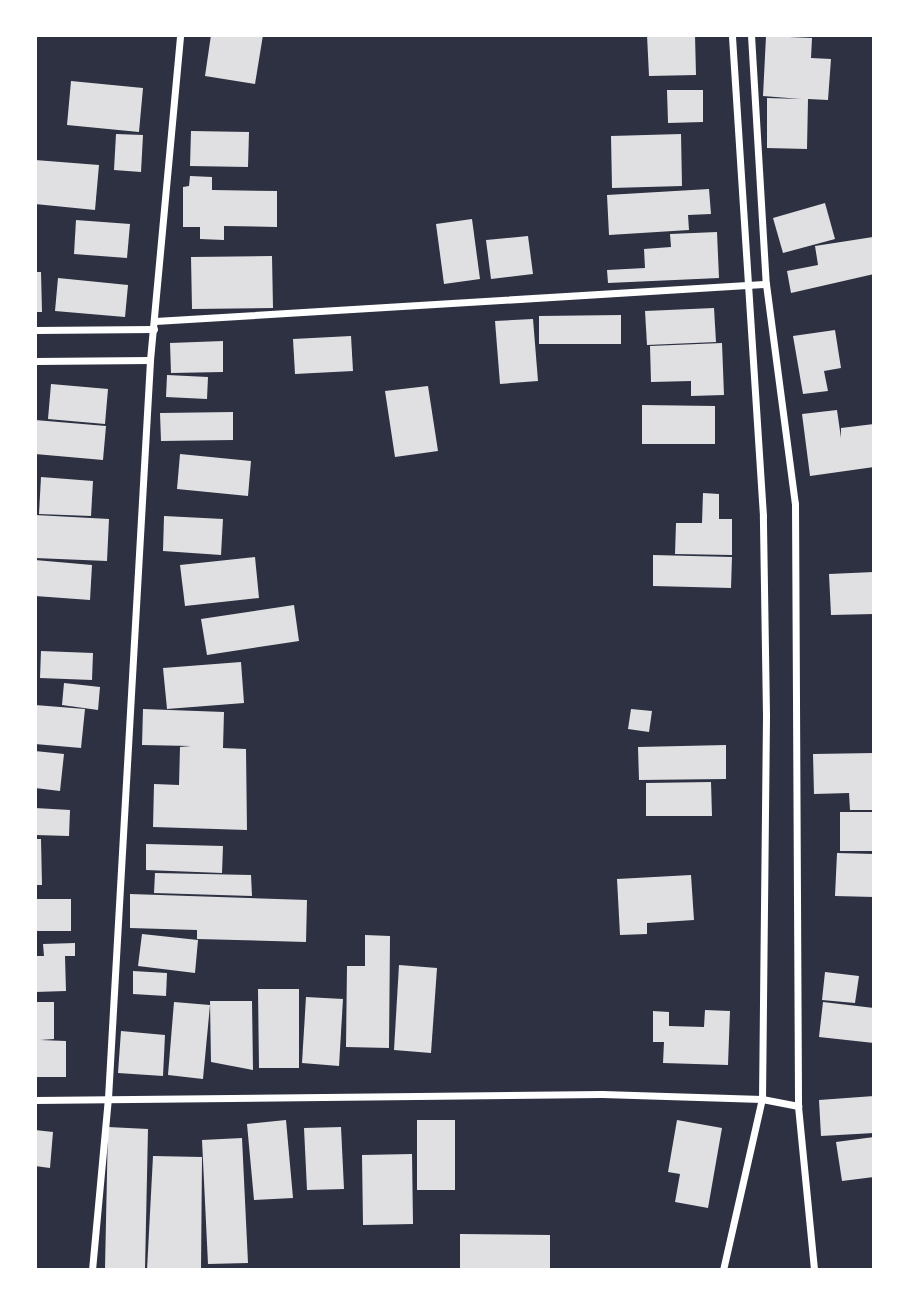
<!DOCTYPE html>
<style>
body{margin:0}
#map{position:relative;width:909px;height:1305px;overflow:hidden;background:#2d3142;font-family:"Public Sans",sans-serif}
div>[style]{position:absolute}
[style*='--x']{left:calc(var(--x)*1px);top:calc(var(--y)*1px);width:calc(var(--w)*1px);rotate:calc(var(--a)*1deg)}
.building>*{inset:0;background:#e0e0e3}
.minor>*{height:7px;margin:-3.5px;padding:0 3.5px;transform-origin:3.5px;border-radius:3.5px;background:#fff}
span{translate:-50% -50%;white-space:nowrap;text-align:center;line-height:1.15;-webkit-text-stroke:6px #fff;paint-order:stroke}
.frame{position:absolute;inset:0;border:37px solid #fff;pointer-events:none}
</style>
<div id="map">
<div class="building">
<div style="clip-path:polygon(211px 35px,263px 35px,255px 84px,205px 76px)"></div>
<div style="clip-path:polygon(647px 35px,695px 35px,696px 75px,649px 76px)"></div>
<div style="clip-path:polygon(766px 36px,812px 38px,811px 58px,831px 59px,828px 100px,808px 99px,807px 149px,767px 148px,767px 98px,801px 99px,763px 96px)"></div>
<div style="clip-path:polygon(71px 81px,143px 88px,139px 132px,67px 125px)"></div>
<div style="clip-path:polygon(667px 90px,703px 90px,703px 122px,668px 123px)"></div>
<div style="clip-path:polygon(191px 131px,249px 132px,248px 167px,190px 166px)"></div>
<div style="clip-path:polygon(116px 134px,143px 135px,141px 172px,114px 170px)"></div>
<div style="clip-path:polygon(681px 134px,682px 186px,612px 188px,611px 136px)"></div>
<div style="clip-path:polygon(35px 160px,99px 165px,95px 210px,35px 204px)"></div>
<div style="clip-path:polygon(190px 176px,212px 177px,212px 190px,277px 191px,277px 227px,224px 226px,224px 240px,200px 239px,200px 227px,183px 227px,183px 187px,189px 186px)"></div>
<div style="clip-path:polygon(709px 189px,711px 214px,688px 215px,689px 230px,609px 235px,607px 195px)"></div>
<div style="clip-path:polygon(825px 203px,835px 239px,783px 253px,773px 218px)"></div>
<div style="clip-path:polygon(472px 219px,480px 279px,444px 284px,436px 224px)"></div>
<div style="clip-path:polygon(76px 220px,130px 224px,127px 258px,74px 254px)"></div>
<div style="clip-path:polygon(717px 232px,719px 278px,608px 283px,607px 270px,645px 268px,644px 249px,671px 247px,670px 234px)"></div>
<div style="clip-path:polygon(528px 236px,533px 274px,491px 279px,486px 240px)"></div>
<div style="clip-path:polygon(873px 237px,874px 274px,791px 293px,787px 271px,818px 265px,815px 246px)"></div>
<div style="clip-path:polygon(272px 256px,273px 308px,192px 309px,191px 257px)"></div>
<div style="clip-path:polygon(35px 272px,41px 272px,42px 312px,35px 312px)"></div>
<div style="clip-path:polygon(58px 278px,128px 285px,125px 317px,55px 311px)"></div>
<div style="clip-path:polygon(714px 308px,716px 342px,647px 345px,645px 311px)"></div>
<div style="clip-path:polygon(621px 315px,621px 344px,539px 344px,539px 316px)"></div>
<div style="clip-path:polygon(533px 319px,538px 381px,500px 384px,495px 321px)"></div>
<div style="clip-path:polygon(835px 330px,841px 368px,824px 371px,828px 391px,803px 394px,793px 336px)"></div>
<div style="clip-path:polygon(351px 336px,353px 371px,295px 374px,293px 339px)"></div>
<div style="clip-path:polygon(223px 341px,223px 372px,171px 373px,170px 343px)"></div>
<div style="clip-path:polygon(722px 343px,724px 395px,691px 396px,691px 381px,651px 382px,650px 346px)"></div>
<div style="clip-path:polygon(167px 375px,208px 377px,207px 399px,166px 397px)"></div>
<div style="clip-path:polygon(51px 384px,108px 389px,105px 424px,48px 419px)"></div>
<div style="clip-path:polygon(428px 386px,438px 451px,395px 457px,385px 391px)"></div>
<div style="clip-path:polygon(642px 405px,715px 406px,715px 444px,642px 444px)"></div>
<div style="clip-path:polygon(837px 410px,841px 438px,841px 428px,874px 424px,874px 467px,810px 476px,802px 414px)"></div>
<div style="clip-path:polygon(233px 412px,233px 440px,161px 441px,160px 413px)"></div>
<div style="clip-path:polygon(35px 420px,106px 426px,103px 460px,35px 454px)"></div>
<div style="clip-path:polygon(180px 454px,251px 461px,248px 496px,177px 489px)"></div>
<div style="clip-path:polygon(41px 477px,93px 481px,91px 516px,39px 514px)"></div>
<div style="clip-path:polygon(703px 493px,719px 494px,719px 519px,732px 519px,732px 555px,675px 554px,676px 523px,702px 523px)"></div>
<div style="clip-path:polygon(35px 515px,109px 519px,107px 561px,35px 558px)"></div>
<div style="clip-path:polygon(164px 516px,223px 519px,221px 555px,163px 551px)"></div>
<div style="clip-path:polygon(653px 555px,732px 557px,731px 588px,653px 586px)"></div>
<div style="clip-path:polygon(255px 557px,259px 598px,185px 606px,180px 565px)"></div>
<div style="clip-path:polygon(35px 560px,92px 565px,90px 600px,35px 596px)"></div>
<div style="clip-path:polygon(874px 572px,874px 614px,831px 615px,829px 574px)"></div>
<div style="clip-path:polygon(294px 605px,299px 641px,207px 655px,201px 619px)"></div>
<div style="clip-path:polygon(41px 651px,93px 653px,92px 680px,40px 678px)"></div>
<div style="clip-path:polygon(241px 662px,244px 703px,167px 709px,163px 668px)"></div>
<div style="clip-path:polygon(64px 683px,100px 687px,98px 710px,62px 705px)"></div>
<div style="clip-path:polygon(35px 705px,85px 709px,81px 748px,35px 744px)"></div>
<div style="clip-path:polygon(143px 709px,224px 712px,223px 748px,246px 749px,247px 830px,153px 827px,154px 784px,179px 785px,180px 747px,191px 746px,142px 745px)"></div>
<div style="clip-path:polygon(631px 709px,652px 711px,649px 732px,628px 729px)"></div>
<div style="clip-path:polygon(726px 745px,726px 779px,639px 780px,638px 747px)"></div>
<div style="clip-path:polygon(35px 751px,64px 754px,60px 791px,35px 788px)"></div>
<div style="clip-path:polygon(874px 753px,874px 810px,850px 810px,849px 793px,814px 794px,813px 754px)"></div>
<div style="clip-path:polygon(711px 782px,712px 816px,646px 816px,646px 783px)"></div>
<div style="clip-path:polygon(35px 808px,70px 810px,69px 836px,35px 835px)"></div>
<div style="clip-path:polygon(840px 812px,874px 812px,874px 851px,840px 851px)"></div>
<div style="clip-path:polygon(35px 839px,41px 839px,42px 885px,35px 885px)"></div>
<div style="clip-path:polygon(146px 844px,223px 846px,222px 873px,146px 870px)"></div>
<div style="clip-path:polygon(837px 853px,874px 854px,874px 897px,835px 896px)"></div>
<div style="clip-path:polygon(155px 873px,251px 875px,252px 896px,154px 893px)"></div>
<div style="clip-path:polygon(691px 875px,694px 920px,647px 923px,647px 934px,620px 935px,617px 879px)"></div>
<div style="clip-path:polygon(130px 894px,307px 900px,306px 942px,197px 939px,197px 930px,130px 928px)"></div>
<div style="clip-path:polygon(35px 899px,71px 899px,71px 931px,35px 931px)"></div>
<div style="clip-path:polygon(142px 934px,198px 940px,195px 973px,138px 966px)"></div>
<div style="clip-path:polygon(365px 935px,390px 936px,389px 1048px,346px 1047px,347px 966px,365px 966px)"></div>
<div style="clip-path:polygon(75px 943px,75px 956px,65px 956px,66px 991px,35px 992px,35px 956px,44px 956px,43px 944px)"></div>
<div style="clip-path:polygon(399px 965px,437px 968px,431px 1053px,394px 1050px)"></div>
<div style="clip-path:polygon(133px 971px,167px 973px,166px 996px,133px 994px)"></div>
<div style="clip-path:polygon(825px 972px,859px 976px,855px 1003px,822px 1000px)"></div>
<div style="clip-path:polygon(258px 989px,299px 989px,299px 1068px,259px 1068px)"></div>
<div style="clip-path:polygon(306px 997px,343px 999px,339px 1066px,302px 1063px)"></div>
<div style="clip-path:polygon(210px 1001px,252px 1001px,253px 1070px,211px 1062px)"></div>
<div style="clip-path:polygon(35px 1002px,54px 1002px,54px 1039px,40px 1040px,66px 1041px,66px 1077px,35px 1077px)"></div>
<div style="clip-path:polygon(174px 1002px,210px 1005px,203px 1079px,168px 1075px)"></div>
<div style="clip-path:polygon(823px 1002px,874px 1008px,874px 1043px,819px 1037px)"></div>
<div style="clip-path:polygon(705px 1010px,730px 1011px,728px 1065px,663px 1063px,664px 1042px,653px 1042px,653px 1011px,669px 1012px,669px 1026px,704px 1027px)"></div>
<div style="clip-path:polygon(121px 1031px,165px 1035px,163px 1076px,118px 1073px)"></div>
<div style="clip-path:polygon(874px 1096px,874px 1133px,821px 1136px,819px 1100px)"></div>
<div style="clip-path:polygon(286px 1120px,293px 1198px,254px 1200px,247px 1124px)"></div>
<div style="clip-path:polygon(417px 1120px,455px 1120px,455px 1190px,417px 1190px)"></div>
<div style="clip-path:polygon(677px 1120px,722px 1128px,708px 1208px,675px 1202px,680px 1174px,668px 1172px)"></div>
<div style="clip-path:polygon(108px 1127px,148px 1129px,145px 1269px,105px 1268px)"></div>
<div style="clip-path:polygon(341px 1127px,344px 1189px,307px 1190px,304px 1128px)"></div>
<div style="clip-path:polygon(35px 1130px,53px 1132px,50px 1168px,35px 1166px)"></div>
<div style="clip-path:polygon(874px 1137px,874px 1177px,842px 1181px,836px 1142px)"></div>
<div style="clip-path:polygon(242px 1138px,248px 1263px,208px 1264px,202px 1140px)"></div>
<div style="clip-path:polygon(412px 1154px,413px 1224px,363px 1225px,362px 1155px)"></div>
<div style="clip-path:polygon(153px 1156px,202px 1157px,201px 1270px,147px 1270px)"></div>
<div style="clip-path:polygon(460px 1234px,550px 1235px,550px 1270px,460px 1270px)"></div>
</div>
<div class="minor">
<div style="--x:751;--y:35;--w:249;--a:86.6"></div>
<div style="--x:766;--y:284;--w:222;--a:82.5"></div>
<div style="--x:795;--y:504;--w:602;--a:89.71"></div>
<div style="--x:798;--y:1106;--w:165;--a:84.4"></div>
<div style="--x:155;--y:321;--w:612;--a:-3.47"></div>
<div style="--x:35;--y:330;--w:119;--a:-0.5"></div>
<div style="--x:35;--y:361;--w:115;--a:-0.5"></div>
<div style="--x:35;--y:1100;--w:567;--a:-0.61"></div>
<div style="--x:602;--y:1094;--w:160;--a:1.8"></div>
<div style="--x:762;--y:1099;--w:37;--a:11"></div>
<div style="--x:92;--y:1270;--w:173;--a:-84.7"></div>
<div style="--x:108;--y:1098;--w:739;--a:-86.74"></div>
<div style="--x:150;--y:360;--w:326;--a:-84.7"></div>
<div style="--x:723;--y:1270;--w:175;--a:-77.2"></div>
<div style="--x:762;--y:1099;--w:384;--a:-89.4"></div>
<div style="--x:766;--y:715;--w:199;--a:-90.9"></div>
<div style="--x:763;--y:516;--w:482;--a:-93.7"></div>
</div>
<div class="frame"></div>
</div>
